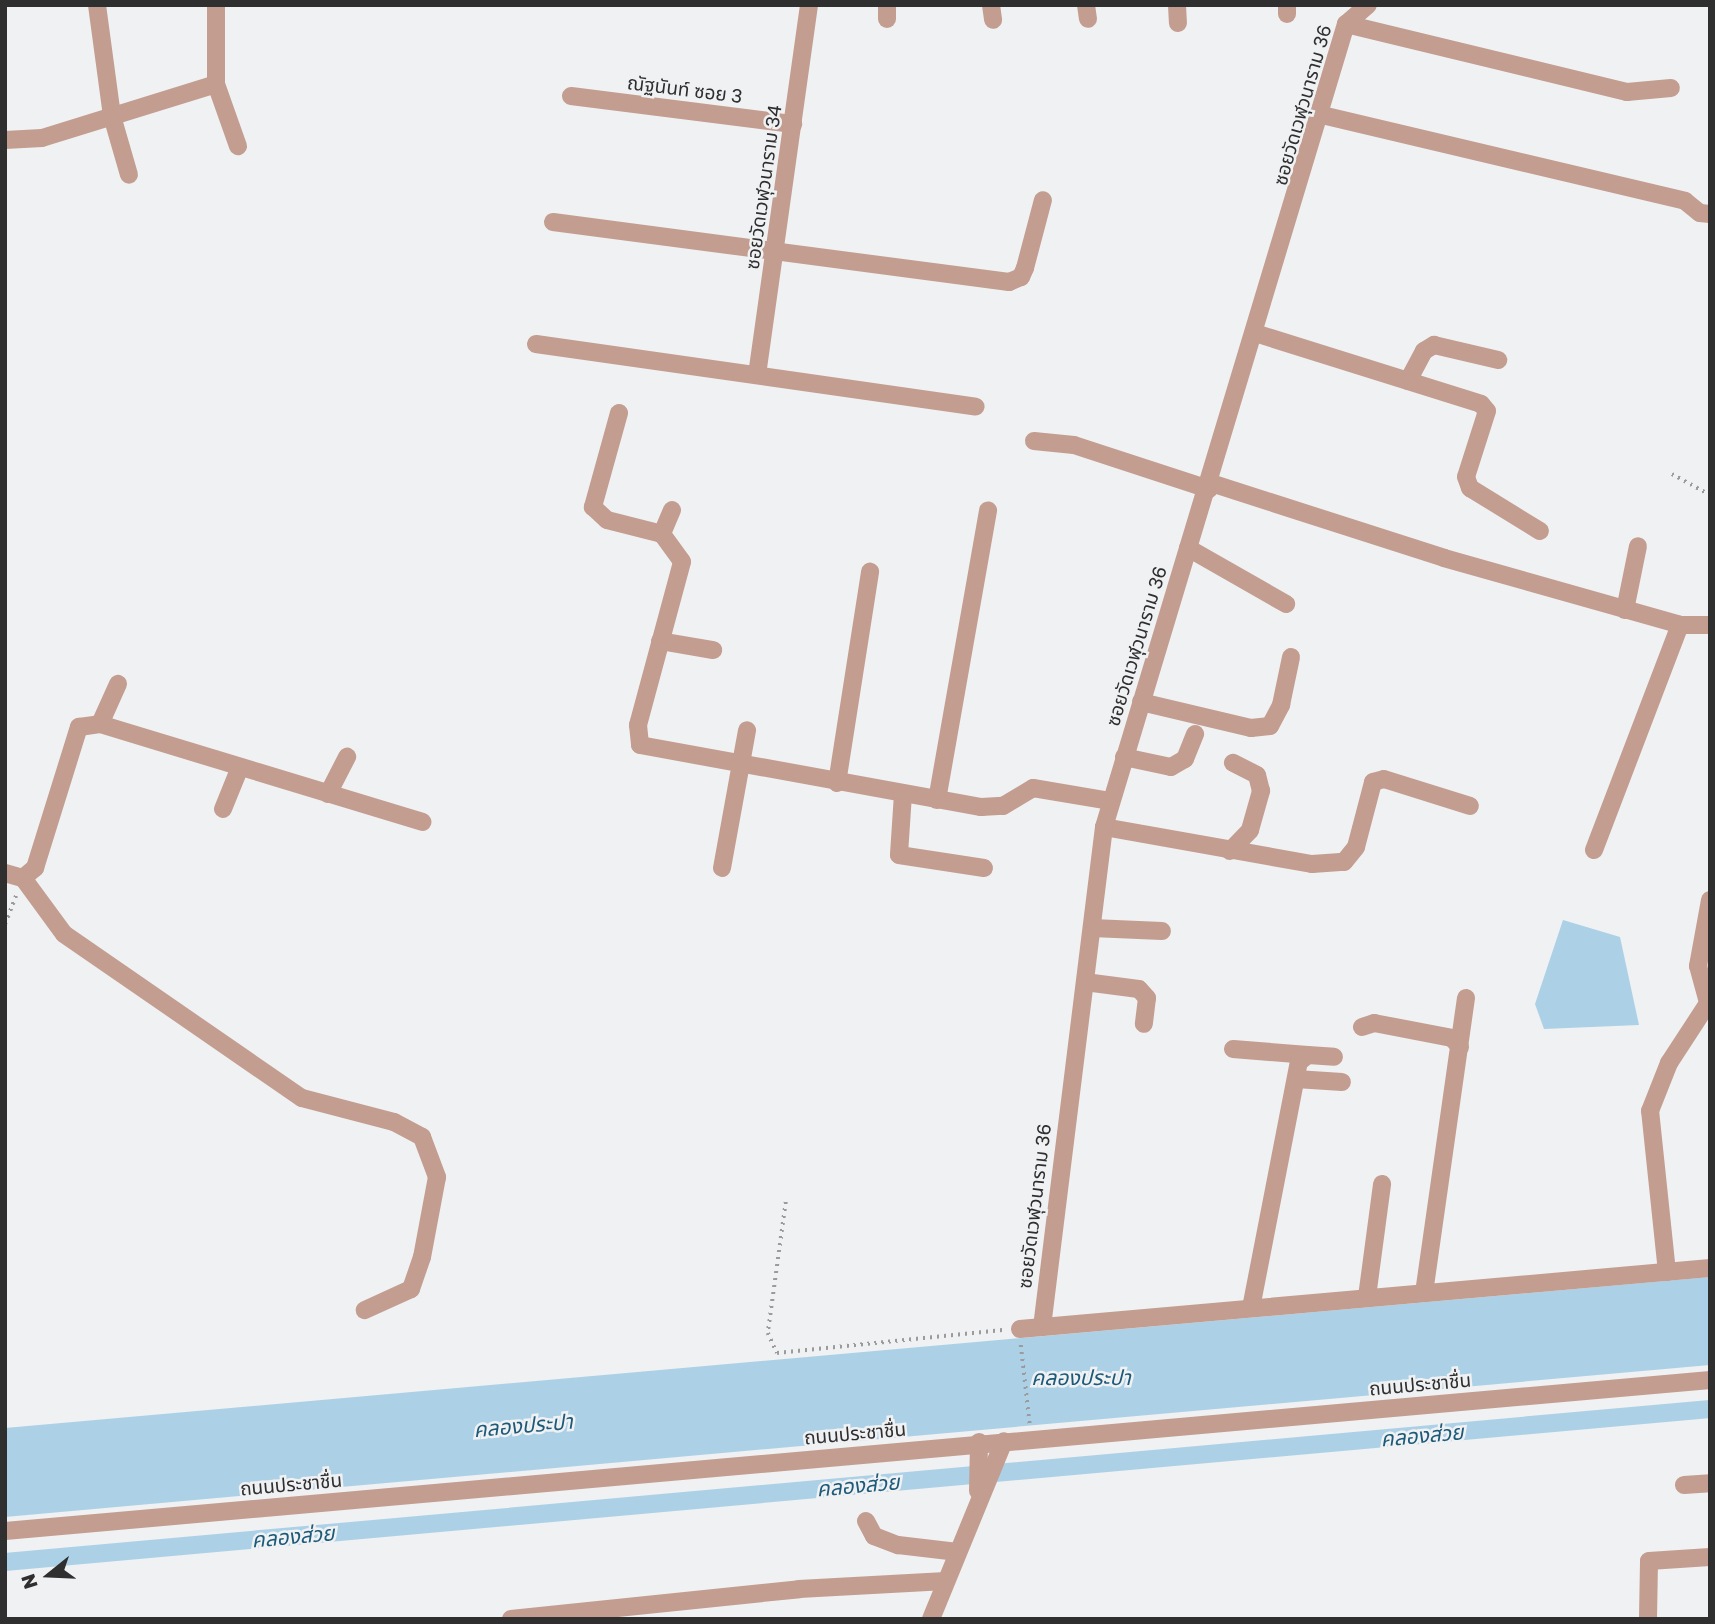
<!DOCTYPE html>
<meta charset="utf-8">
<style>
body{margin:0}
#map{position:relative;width:1715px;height:1624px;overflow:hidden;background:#f0f1f3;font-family:"Golos Text","Noto Sans Thai",sans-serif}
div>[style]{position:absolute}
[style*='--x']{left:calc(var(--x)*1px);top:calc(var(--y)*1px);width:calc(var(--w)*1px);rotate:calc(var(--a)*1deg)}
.water>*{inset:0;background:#acd1e7}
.canal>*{height:18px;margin:-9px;padding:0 9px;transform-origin:9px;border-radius:9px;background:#acd1e7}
.path>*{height:3.5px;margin-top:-1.75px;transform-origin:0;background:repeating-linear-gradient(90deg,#9b9b9d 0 2px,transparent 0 7px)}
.minor>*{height:18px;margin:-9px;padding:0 9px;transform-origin:9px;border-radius:9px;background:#c39d90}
span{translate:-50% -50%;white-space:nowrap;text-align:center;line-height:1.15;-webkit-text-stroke:5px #f0f1f3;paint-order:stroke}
.street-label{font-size:19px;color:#2f2f30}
.water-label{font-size:21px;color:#1c5a79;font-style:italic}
.frame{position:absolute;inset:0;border:7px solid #2f2f30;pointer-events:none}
.north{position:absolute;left:14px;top:1540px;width:70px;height:70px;-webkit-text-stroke:5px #f0f1f3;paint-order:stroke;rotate:252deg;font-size:19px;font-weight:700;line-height:28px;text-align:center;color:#2f2f30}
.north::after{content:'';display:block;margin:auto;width:24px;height:32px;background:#2f2f30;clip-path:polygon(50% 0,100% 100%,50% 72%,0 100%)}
</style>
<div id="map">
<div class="water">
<div style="clip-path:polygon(1563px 920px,1620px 937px,1639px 1025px,1544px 1029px,1535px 1004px)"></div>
<div style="clip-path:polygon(1710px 1277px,1710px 1365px,5px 1517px,5px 1428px)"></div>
</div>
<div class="canal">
<div style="--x:5;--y:1562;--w:1712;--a:-5.13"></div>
</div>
<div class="path">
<div style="--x:1672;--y:474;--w:43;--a:28.9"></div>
<div style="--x:5;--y:924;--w:30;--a:-69"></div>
<div style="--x:786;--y:1202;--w:132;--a:97.8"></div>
<div style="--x:768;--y:1333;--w:22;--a:66"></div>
<div style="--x:777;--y:1353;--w:229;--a:-5.8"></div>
<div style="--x:1021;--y:1345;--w:81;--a:83.6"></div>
</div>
<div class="minor">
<div style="--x:97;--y:5;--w:112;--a:82.3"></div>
<div style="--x:112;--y:116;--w:61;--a:73.9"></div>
<div style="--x:216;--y:5;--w:79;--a:90"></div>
<div style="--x:216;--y:84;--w:66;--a:70.5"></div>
<div style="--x:887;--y:5;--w:14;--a:90"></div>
<div style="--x:991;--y:5;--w:15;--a:82"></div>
<div style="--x:1086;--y:5;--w:14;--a:82"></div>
<div style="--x:1177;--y:5;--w:18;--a:87"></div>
<div style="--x:1287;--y:5;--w:9;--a:90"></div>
<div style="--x:1346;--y:24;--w:289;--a:13.6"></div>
<div style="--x:1627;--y:92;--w:44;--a:-5.2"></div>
<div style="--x:571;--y:96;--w:224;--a:7.2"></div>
<div style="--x:1322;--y:115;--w:373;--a:13.3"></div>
<div style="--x:1685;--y:201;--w:19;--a:39"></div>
<div style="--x:1700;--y:213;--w:10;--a:6"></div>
<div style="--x:5;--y:140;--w:37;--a:-3"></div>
<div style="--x:42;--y:138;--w:182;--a:-17.2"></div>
<div style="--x:553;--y:222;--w:460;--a:7.5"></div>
<div style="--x:1009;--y:282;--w:13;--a:-23"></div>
<div style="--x:1021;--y:277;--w:10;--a:-66"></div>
<div style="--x:1025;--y:268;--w:70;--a:-75.2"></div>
<div style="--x:1255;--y:333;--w:237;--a:17.4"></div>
<div style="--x:1481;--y:404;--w:9;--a:49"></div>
<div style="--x:1487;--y:411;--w:69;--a:107.7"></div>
<div style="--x:1466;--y:477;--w:12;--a:70"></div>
<div style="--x:1470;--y:488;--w:82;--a:31.6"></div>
<div style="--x:536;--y:344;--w:444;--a:8.1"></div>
<div style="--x:757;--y:375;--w:374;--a:-82"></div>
<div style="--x:1408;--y:381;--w:34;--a:-62"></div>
<div style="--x:1424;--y:351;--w:12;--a:-31"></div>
<div style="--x:1434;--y:345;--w:66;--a:13.2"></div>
<div style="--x:619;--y:413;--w:98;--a:105.5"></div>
<div style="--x:593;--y:507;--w:19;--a:43"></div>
<div style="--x:607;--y:520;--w:57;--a:14.3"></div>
<div style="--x:1034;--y:441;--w:40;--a:5.7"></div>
<div style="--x:1074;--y:445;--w:142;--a:18.1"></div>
<div style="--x:1211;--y:483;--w:245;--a:17.8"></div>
<div style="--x:1444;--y:558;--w:245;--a:15.8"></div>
<div style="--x:1680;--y:625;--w:30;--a:0"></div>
<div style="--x:672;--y:510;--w:26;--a:113"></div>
<div style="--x:662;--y:534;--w:34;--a:54"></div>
<div style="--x:682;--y:562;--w:169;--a:105.1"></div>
<div style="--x:638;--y:725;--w:20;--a:84"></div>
<div style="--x:640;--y:745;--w:347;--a:10.3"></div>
<div style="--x:981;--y:807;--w:22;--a:-3"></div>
<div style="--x:1003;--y:806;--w:35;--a:-31"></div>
<div style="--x:1033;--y:788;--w:79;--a:9.5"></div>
<div style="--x:1188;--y:548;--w:113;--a:29.7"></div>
<div style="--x:1625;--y:610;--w:65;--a:-78.5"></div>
<div style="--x:660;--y:641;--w:54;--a:9.6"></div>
<div style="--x:1141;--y:702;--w:113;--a:13.3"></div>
<div style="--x:1251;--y:728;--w:19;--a:-6"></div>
<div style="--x:1270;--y:726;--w:24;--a:-62"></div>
<div style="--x:1281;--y:705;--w:49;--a:-78.2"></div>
<div style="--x:100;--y:724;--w:44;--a:-65.8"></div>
<div style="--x:1124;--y:757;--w:48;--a:12"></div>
<div style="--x:1171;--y:767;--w:16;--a:-30"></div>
<div style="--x:1185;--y:759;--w:27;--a:-68"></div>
<div style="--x:837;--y:783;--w:214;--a:-81.1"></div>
<div style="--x:328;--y:794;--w:42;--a:-62.8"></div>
<div style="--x:903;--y:794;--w:61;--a:93.8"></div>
<div style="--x:899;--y:855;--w:86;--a:8.7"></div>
<div style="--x:937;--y:800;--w:294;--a:-80"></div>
<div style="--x:223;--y:809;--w:45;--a:-68"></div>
<div style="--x:1104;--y:827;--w:211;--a:10.1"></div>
<div style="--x:1312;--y:864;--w:32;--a:-4"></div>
<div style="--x:1344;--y:862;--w:19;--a:-51"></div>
<div style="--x:1356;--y:847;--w:67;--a:-75.3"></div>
<div style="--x:1373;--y:782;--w:11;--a:-15"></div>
<div style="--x:1384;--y:779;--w:90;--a:17.4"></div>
<div style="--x:1594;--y:850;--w:241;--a:-69.1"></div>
<div style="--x:1230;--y:851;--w:29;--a:-46"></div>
<div style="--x:1250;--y:830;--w:41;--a:-74.2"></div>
<div style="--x:1261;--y:791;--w:16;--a:-104"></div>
<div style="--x:1257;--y:775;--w:27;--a:-153"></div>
<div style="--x:722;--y:868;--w:140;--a:-79.7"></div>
<div style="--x:5;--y:873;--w:19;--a:16"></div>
<div style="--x:23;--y:878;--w:16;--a:-40"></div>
<div style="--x:35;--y:868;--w:148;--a:-72.7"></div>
<div style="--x:79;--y:727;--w:21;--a:-8"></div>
<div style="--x:100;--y:724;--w:337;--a:16.9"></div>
<div style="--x:23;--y:878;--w:69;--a:53.8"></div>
<div style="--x:64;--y:934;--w:289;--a:34.6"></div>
<div style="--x:302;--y:1098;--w:95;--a:14.6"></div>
<div style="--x:394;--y:1122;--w:32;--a:28"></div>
<div style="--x:422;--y:1137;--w:43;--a:69.4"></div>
<div style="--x:437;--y:1177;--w:81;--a:100.6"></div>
<div style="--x:422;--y:1257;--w:34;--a:109"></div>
<div style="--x:411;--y:1289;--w:51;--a:155.5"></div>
<div style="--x:1710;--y:900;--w:67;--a:100.3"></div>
<div style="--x:1698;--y:966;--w:46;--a:74.7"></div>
<div style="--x:1092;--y:928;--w:70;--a:2.5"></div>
<div style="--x:1085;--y:982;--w:54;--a:7.4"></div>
<div style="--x:1139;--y:989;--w:12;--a:48"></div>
<div style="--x:1147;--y:998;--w:26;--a:97"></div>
<div style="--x:1362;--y:1027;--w:13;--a:-18"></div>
<div style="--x:1374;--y:1023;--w:79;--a:10.9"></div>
<div style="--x:1452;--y:1038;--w:12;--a:48"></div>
<div style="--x:1233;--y:1049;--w:75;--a:4.6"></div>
<div style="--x:1296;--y:1079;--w:46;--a:3.7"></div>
<div style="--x:1667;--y:1272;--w:162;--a:-96"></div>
<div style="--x:1650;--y:1111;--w:52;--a:-68.4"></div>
<div style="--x:1669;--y:1063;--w:75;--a:-56.9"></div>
<div style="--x:1424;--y:1293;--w:298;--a:-81.9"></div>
<div style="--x:1367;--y:1297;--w:114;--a:-82.4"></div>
<div style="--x:1251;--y:1308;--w:251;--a:-79"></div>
<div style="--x:1299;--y:1062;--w:11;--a:-38"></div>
<div style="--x:1308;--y:1055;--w:26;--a:4"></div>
<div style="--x:1042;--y:1327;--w:504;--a:-82.93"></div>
<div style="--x:1104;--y:827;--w:839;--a:-73.23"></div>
<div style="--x:1346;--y:24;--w:29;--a:-41"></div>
<div style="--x:1020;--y:1329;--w:693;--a:-5.05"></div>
<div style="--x:1684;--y:1485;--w:26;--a:-4"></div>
<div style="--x:978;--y:1491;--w:49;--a:-88.8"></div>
<div style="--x:866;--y:1521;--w:17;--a:62"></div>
<div style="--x:874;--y:1536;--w:26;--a:21"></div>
<div style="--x:898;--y:1545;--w:60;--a:6.7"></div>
<div style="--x:5;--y:1531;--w:1712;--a:-5.06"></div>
<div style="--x:511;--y:1619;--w:290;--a:-5.9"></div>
<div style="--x:799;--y:1589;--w:147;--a:-3.1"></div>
<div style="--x:931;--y:1619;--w:192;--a:-67.7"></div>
<div style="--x:1648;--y:1619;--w:58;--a:-89"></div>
<div style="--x:1649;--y:1561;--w:61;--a:-3.8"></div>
</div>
<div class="street-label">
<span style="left:685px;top:89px;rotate:7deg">ณัฐนันท์ ซอย 3</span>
<span style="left:1302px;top:105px;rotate:-74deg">ซอยวัดเวฬุวนาราม 36</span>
<span style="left:763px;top:187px;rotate:-82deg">ซอยวัดเวฬุวนาราม 34</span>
<span style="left:1136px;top:646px;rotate:-73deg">ซอยวัดเวฬุวนาราม 36</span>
<span style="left:1034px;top:1206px;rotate:-83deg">ซอยวัดเวฬุวนาราม 36</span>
<span style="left:1420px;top:1384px;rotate:-5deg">ถนนประชาชื่น</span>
<span style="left:855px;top:1433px;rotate:-5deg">ถนนประชาชื่น</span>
<span style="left:291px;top:1484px;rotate:-5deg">ถนนประชาชื่น</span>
</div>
<div class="water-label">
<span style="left:1081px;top:1377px">คลองประปา</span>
<span style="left:523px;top:1425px;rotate:-5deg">คลองประปา</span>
<span style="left:1422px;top:1435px;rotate:-5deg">คลองส่วย</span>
<span style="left:858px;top:1485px;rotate:-5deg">คลองส่วย</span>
<span style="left:293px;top:1536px;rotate:-5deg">คลองส่วย</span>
</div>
<div class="frame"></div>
<div class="north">N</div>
</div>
